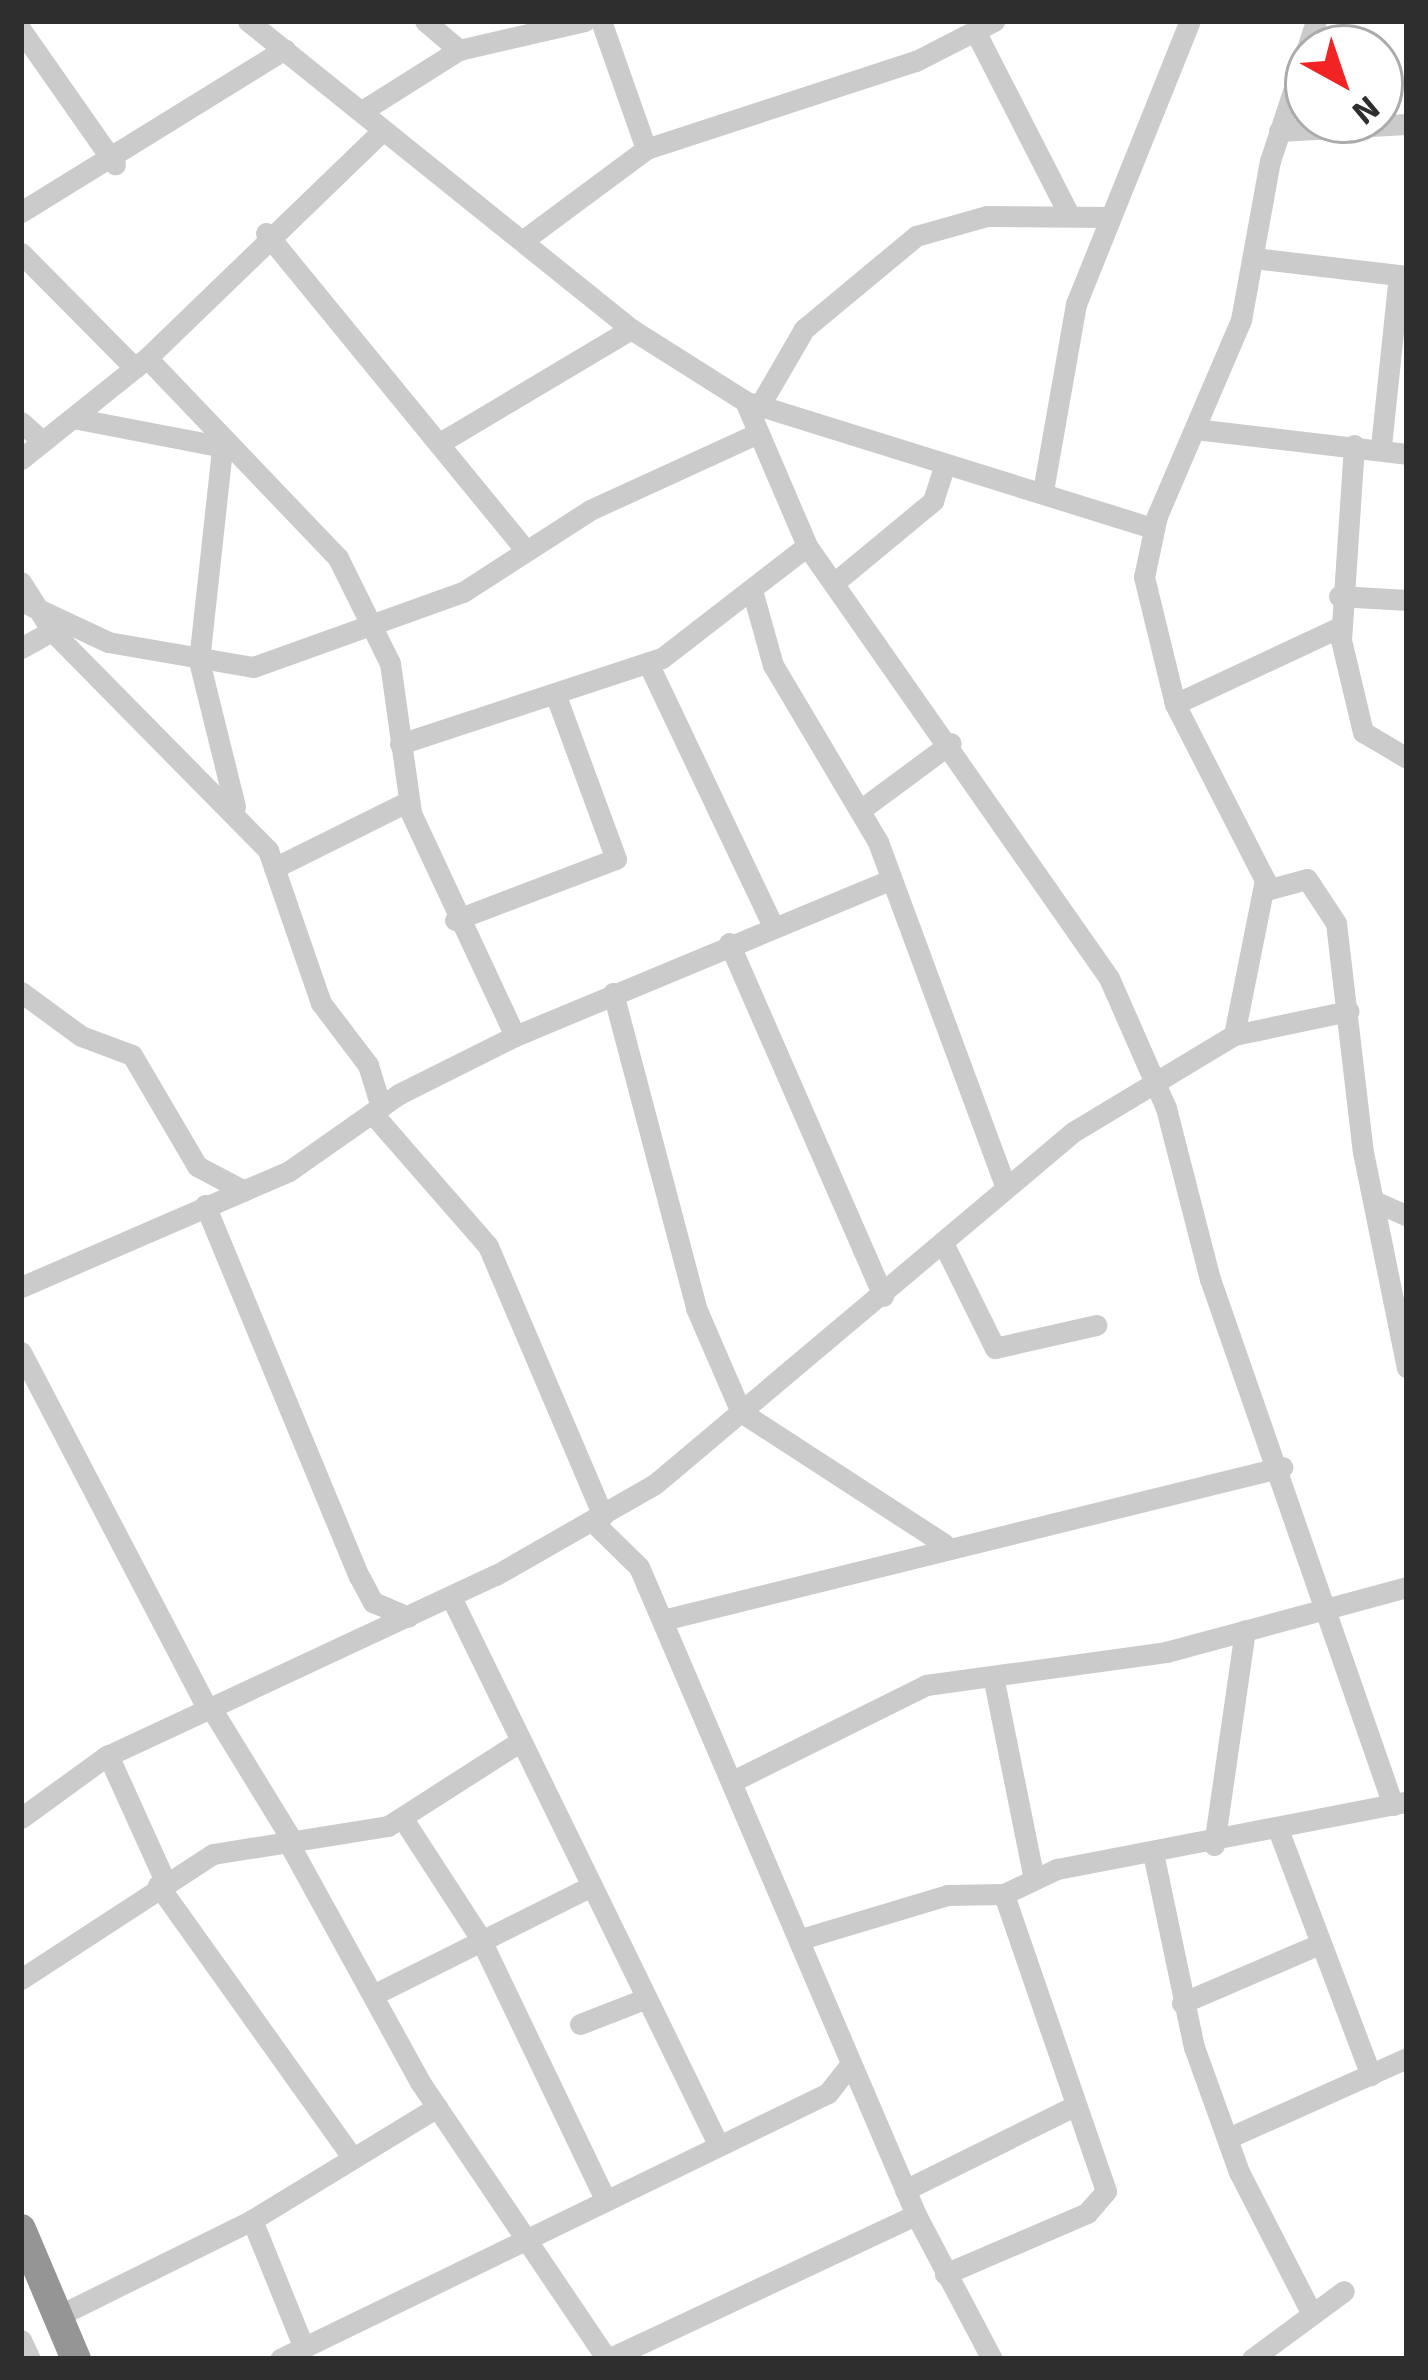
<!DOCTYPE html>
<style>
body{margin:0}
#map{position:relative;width:1428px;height:2380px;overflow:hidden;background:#fff;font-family:Signika,sans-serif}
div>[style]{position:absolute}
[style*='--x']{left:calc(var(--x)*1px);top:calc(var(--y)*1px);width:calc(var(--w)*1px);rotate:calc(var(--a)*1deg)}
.minor>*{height:21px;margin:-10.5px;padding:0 10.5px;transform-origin:10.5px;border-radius:10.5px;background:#cbcbcb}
.highway>*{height:30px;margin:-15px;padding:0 15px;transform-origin:15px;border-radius:15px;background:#959595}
span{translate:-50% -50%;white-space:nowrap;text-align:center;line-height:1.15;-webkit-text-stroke:12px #fff;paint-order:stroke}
.frame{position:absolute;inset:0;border:24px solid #2e2e2e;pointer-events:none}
.north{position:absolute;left:1284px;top:24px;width:120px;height:120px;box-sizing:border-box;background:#fff;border:3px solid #ababab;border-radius:50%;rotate:140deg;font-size:33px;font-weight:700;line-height:48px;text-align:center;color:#2e2e2e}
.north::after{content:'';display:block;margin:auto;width:42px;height:54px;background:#f12423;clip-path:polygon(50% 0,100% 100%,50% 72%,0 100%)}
</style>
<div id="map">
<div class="minor">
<div style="--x:248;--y:21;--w:491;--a:38.8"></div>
<div style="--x:631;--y:329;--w:135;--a:32.3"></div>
<div style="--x:745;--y:401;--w:158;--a:66.8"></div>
<div style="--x:807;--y:546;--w:527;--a:55.04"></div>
<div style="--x:1109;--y:978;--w:142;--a:66.3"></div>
<div style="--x:1166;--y:1108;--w:177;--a:75.6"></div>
<div style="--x:1210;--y:1279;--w:557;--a:70.82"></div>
<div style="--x:425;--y:21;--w:45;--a:40.5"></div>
<div style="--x:601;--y:21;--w:136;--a:70.6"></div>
<div style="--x:21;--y:30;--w:164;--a:55"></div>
<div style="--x:975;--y:31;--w:204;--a:62.9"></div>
<div style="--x:362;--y:111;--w:115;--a:-32.2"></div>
<div style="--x:459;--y:50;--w:129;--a:-13"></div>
<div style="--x:1279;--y:131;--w:128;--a:-3.1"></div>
<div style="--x:21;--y:212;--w:310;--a:-31.7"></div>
<div style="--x:266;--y:233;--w:409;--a:50.7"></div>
<div style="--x:525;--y:239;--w:151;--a:-36.6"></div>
<div style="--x:646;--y:149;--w:284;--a:-18.1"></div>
<div style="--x:916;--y:61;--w:88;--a:-27.1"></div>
<div style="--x:21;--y:253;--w:162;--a:45.3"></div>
<div style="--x:1254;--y:258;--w:154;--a:6.7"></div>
<div style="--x:147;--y:358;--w:277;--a:46.3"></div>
<div style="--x:338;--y:558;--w:117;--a:63.7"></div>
<div style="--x:390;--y:663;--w:151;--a:82"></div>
<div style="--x:411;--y:813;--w:246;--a:65"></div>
<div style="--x:751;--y:403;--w:421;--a:17.3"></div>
<div style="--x:760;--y:405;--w:88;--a:-59.9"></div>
<div style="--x:804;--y:329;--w:146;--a:-39.7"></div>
<div style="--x:916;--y:236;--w:74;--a:-15.7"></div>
<div style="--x:987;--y:216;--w:123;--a:0.5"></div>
<div style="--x:73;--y:418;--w:153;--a:10.9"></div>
<div style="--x:21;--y:422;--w:28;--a:42"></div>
<div style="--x:1195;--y:429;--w:213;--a:6.7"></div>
<div style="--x:223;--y:440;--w:222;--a:96.2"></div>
<div style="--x:199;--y:661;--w:150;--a:76.1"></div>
<div style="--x:443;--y:441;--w:219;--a:-30.8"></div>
<div style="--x:1354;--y:445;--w:195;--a:93.8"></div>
<div style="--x:1341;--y:640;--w:95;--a:76.6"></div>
<div style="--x:1363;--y:732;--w:51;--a:30.6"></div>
<div style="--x:1381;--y:446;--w:172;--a:-84"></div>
<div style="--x:21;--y:459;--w:161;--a:-38.7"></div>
<div style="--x:147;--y:358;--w:325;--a:-44"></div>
<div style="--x:1043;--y:491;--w:190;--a:-80"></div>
<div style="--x:1076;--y:304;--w:305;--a:-68.1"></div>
<div style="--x:21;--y:582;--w:58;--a:57.7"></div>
<div style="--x:52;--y:631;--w:308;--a:45.4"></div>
<div style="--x:268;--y:850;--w:162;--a:70.9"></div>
<div style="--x:321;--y:1003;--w:78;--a:52.8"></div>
<div style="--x:368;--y:1065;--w:44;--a:72.8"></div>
<div style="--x:834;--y:583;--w:129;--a:-39.6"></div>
<div style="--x:933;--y:501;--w:38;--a:-72"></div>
<div style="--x:752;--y:590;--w:78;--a:74.4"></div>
<div style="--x:773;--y:665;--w:206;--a:59.3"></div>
<div style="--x:878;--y:842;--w:367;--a:69.7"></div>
<div style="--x:1339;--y:596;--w:68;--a:3.4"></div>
<div style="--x:21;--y:601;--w:96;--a:25.2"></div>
<div style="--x:108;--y:642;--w:147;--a:9.8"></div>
<div style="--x:253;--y:667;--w:223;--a:-19.7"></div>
<div style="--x:463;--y:592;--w:151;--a:-32.8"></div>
<div style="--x:590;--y:510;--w:185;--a:-24.6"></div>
<div style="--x:21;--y:648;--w:35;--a:-29"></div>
<div style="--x:648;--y:663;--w:291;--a:64.6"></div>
<div style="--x:1175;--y:704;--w:182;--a:-25"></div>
<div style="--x:400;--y:744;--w:276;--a:-18.2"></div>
<div style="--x:662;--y:658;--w:183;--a:-37.7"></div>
<div style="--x:863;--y:808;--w:109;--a:-36.5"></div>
<div style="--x:274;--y:868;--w:148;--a:-26.4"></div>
<div style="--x:1266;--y:890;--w:42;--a:-15"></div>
<div style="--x:1307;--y:879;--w:53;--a:56.6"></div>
<div style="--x:1336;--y:923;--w:231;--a:83.3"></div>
<div style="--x:1363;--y:1152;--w:220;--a:78.5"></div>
<div style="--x:455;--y:920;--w:172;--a:-20.8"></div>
<div style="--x:616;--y:859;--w:171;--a:-110.2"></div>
<div style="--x:729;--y:943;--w:385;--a:66.4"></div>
<div style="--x:21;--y:992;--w:74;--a:36.3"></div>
<div style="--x:81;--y:1036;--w:54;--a:20.4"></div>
<div style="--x:132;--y:1055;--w:129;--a:59.6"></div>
<div style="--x:197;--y:1166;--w:53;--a:28"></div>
<div style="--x:613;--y:993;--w:326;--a:75.2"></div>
<div style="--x:696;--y:1308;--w:113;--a:66.6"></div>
<div style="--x:741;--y:1412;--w:242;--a:33"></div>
<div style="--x:1234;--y:1035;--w:117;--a:-11.8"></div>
<div style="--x:372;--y:1113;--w:176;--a:48.9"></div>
<div style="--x:488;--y:1246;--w:293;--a:66.9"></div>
<div style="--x:1374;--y:1201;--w:36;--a:24"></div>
<div style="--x:205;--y:1205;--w:402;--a:67.5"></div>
<div style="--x:359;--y:1576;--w:30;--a:62"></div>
<div style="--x:373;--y:1602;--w:38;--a:23"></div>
<div style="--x:944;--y:1245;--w:115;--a:63.7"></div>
<div style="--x:995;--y:1348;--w:104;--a:-12.8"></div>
<div style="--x:21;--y:1287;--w:292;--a:-23.4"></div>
<div style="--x:289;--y:1171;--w:134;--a:-35"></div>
<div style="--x:399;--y:1094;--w:130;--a:-26.6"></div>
<div style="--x:515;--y:1036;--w:401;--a:-22.6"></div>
<div style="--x:21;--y:1352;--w:403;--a:62.4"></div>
<div style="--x:593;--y:1522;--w:64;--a:44.4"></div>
<div style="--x:639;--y:1567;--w:705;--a:66.85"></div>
<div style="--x:916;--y:2215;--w:163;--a:62.2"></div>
<div style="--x:451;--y:1597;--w:609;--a:63.98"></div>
<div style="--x:663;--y:1620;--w:638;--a:-13.88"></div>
<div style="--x:994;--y:1681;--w:202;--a:78.6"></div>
<div style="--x:211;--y:1708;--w:155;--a:58.5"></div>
<div style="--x:108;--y:1755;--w:138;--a:65.7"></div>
<div style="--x:737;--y:1779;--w:211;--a:-26.4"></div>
<div style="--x:926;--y:1685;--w:242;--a:-7.8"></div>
<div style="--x:1166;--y:1652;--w:250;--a:-15.1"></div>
<div style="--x:21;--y:1818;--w:104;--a:-36"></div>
<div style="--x:105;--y:1757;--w:431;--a:-25"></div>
<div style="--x:496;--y:1575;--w:183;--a:-29.8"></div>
<div style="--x:655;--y:1484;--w:546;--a:-40.1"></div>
<div style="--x:1073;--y:1132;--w:188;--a:-31.1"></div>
<div style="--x:1234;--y:1035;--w:158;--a:-78.7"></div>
<div style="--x:1265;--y:880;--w:198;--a:-117.1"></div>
<div style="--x:1175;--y:704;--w:131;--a:-103.7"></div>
<div style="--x:1144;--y:577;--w:62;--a:-78"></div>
<div style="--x:1157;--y:516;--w:213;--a:-66.8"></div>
<div style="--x:1241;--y:320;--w:162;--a:-79.7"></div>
<div style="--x:1270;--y:161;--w:147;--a:-71.8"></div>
<div style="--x:403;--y:1819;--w:140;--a:57"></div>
<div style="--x:479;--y:1936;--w:289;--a:64.4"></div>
<div style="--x:1279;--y:1832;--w:260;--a:69.3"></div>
<div style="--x:287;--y:1840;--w:276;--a:61.2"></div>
<div style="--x:420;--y:2082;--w:334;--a:56"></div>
<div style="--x:1214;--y:1845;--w:217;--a:-81.8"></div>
<div style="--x:1153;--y:1853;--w:198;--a:78.1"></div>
<div style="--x:1194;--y:2047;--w:133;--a:70.2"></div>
<div style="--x:1239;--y:2172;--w:157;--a:62.8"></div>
<div style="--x:158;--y:1885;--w:335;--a:54.5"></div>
<div style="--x:801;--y:1939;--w:153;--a:-16.7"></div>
<div style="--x:948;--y:1895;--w:56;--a:-1"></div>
<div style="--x:1004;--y:1894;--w:59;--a:-25.3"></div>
<div style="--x:1057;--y:1869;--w:355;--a:-10.9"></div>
<div style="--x:21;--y:1979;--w:229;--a:-33.1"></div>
<div style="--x:213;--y:1854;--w:177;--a:-9.1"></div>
<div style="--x:388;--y:1826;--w:154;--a:-32.6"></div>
<div style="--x:379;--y:1992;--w:236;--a:-26.5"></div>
<div style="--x:1182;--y:2003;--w:147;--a:-23.2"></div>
<div style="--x:580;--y:2024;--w:69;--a:-21.3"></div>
<div style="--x:1228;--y:2138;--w:196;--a:-24.1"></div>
<div style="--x:905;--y:2190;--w:186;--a:-26.4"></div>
<div style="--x:252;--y:2220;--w:138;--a:67.9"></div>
<div style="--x:945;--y:2274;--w:155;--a:-23.2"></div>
<div style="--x:1087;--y:2213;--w:29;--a:-49"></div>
<div style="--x:1106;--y:2191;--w:314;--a:-109"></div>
<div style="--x:58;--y:2316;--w:216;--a:-26.3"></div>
<div style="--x:252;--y:2220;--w:217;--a:-31.4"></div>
<div style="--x:21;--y:2340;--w:21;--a:65"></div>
<div style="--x:280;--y:2359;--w:609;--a:-25.89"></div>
<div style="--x:828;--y:2093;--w:37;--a:-52"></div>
<div style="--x:608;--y:2359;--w:340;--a:-25.1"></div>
<div style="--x:1252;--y:2359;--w:114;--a:-36.5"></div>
</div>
<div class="highway">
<div style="--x:21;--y:2229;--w:141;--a:67.1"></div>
</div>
<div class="frame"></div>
<div class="north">N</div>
</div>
